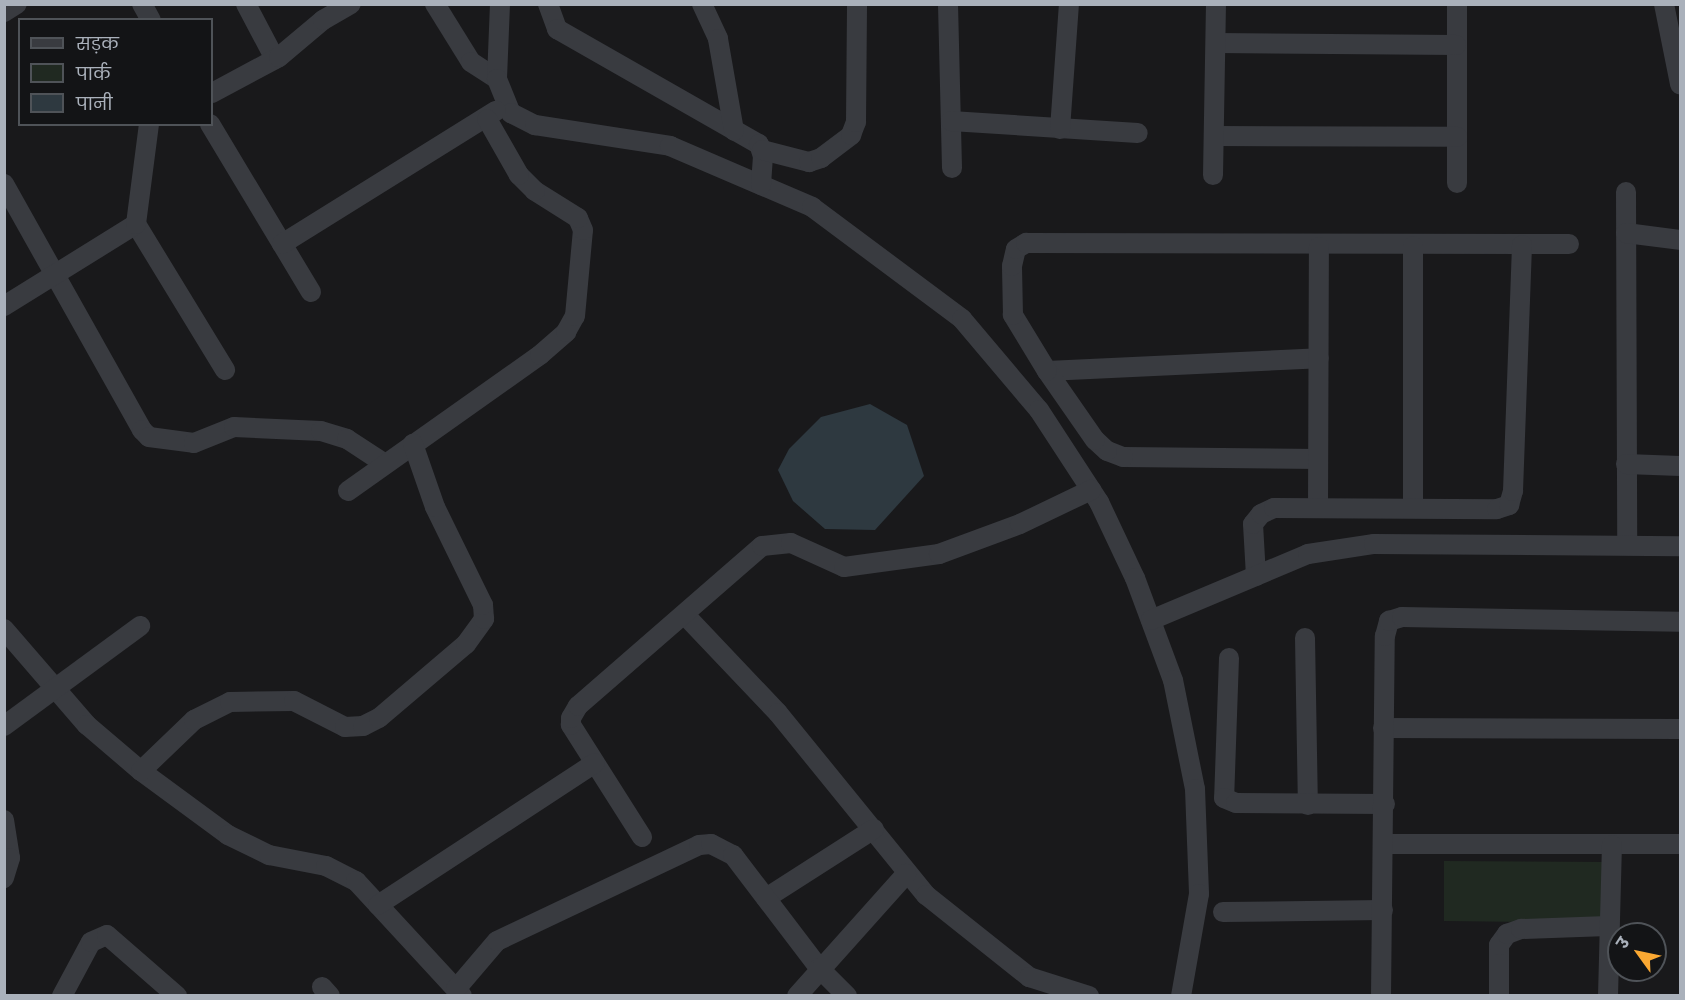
<!DOCTYPE html>
<meta charset="utf-8">
<style>
body{margin:0}
#map{position:relative;width:1685px;height:1000px;overflow:hidden;background:#19191b;font-family:Poppins,"Noto Sans Devanagari",sans-serif}
div>[style]{position:absolute}
[style*='--x']{left:calc(var(--x)*1px);top:calc(var(--y)*1px);width:calc(var(--w)*1px);rotate:calc(var(--a)*1deg)}
.green>*{inset:0;background:#202921}
.water>*{inset:0;background:#2e3940}
.minor>*{height:20px;margin:-10px;padding:0 10px;transform-origin:10px;border-radius:10px;background:#393b40}
span{translate:-50% -50%;white-space:nowrap;text-align:center;line-height:1.15;-webkit-text-stroke:4.5px #131416;paint-order:stroke}
.frame{position:absolute;inset:0;border:6px solid #aab1bb;pointer-events:none}
.legend{position:absolute;left:18px;top:18px;width:195px;height:108px;box-sizing:border-box;background:#131416;border:2px solid #4f5358;margin:0;padding:8px 10px;list-style:none;font-size:18px;color:#aab1bb}
.legend li{display:flex;align-items:center;gap:12px;height:30px}
.legend b{width:30px;border:2px solid #4f5358}
.north{position:absolute;left:1607px;top:922px;width:60px;height:60px;box-sizing:border-box;background:#131416;border:2px solid #4f5358;border-radius:50%;rotate:303deg;font-size:16px;font-weight:700;line-height:24px;text-align:center;color:#aab1bb}
.north::after{content:'';display:block;margin:auto;width:21px;height:27px;background:#faa832;clip-path:polygon(50% 0,100% 100%,50% 72%,0 100%)}
</style>
<div id="map">
<div class="green">
<div style="clip-path:polygon(1444px 861px,1606px 862px,1605px 923px,1444px 921px)"></div>
</div>
<div class="water">
<div style="clip-path:polygon(870px 404px,907px 425px,924px 476px,875px 530px,825px 529px,793px 501px,778px 470px,789px 449px,821px 417px)"></div>
</div>
<div class="minor">
<div style="--x:142;--y:4;--w:18;--a:61"></div>
<div style="--x:246;--y:4;--w:62;--a:62.2"></div>
<div style="--x:435;--y:4;--w:68;--a:58.2"></div>
<div style="--x:471;--y:62;--w:31;--a:33"></div>
<div style="--x:500;--y:4;--w:75;--a:92.3"></div>
<div style="--x:497;--y:79;--w:37;--a:68"></div>
<div style="--x:511;--y:113;--w:27;--a:27"></div>
<div style="--x:535;--y:125;--w:137;--a:8.8"></div>
<div style="--x:670;--y:146;--w:155;--a:23.2"></div>
<div style="--x:812;--y:207;--w:187;--a:36.7"></div>
<div style="--x:962;--y:319;--w:119;--a:49.8"></div>
<div style="--x:1039;--y:410;--w:110;--a:56.9"></div>
<div style="--x:1099;--y:502;--w:84;--a:64.7"></div>
<div style="--x:1135;--y:578;--w:109;--a:69.6"></div>
<div style="--x:1173;--y:680;--w:111;--a:78.6"></div>
<div style="--x:1195;--y:789;--w:105;--a:87.8"></div>
<div style="--x:1199;--y:894;--w:104;--a:100"></div>
<div style="--x:548;--y:4;--w:27;--a:70"></div>
<div style="--x:557;--y:29;--w:232;--a:29.7"></div>
<div style="--x:759;--y:144;--w:13;--a:72"></div>
<div style="--x:763;--y:156;--w:29;--a:94"></div>
<div style="--x:702;--y:4;--w:38;--a:65"></div>
<div style="--x:718;--y:39;--w:93;--a:80.1"></div>
<div style="--x:948;--y:4;--w:164;--a:88.6"></div>
<div style="--x:1457;--y:4;--w:179;--a:90"></div>
<div style="--x:1664;--y:4;--w:82;--a:78.7"></div>
<div style="--x:4;--y:12;--w:15;--a:-32"></div>
<div style="--x:1216;--y:43;--w:240;--a:0.5"></div>
<div style="--x:212;--y:93;--w:76;--a:-28.2"></div>
<div style="--x:279;--y:57;--w:57;--a:-40.1"></div>
<div style="--x:323;--y:20;--w:32;--a:-30"></div>
<div style="--x:951;--y:121;--w:187;--a:3.7"></div>
<div style="--x:210;--y:124;--w:196;--a:59"></div>
<div style="--x:1060;--y:129;--w:125;--a:-85.9"></div>
<div style="--x:1214;--y:136;--w:243;--a:0.2"></div>
<div style="--x:762;--y:150;--w:49;--a:14.3"></div>
<div style="--x:809;--y:162;--w:13;--a:-18"></div>
<div style="--x:821;--y:158;--w:38;--a:-37"></div>
<div style="--x:851;--y:135;--w:14;--a:-69"></div>
<div style="--x:856;--y:122;--w:118;--a:-89.5"></div>
<div style="--x:1213;--y:175;--w:171;--a:-89"></div>
<div style="--x:4;--y:184;--w:282;--a:60.7"></div>
<div style="--x:142;--y:430;--w:10;--a:45"></div>
<div style="--x:149;--y:437;--w:45;--a:7.6"></div>
<div style="--x:194;--y:443;--w:43;--a:-21.8"></div>
<div style="--x:234;--y:427;--w:87;--a:2.6"></div>
<div style="--x:321;--y:431;--w:27;--a:17"></div>
<div style="--x:347;--y:439;--w:45;--a:33.3"></div>
<div style="--x:1626;--y:192;--w:353;--a:89.8"></div>
<div style="--x:136;--y:224;--w:171;--a:58.6"></div>
<div style="--x:1626;--y:233;--w:54;--a:7.4"></div>
<div style="--x:282;--y:244;--w:252;--a:-31.9"></div>
<div style="--x:4;--y:306;--w:155;--a:-31.8"></div>
<div style="--x:136;--y:224;--w:101;--a:-82.6"></div>
<div style="--x:1047;--y:371;--w:272;--a:-2.7"></div>
<div style="--x:1318;--y:459;--w:195;--a:-179.4"></div>
<div style="--x:1123;--y:457;--w:17;--a:-159"></div>
<div style="--x:1107;--y:451;--w:16;--a:-137"></div>
<div style="--x:1095;--y:440;--w:84;--a:-124.8"></div>
<div style="--x:1047;--y:371;--w:66;--a:-121.3"></div>
<div style="--x:1013;--y:315;--w:49;--a:-91.2"></div>
<div style="--x:1012;--y:266;--w:17;--a:-77"></div>
<div style="--x:1016;--y:249;--w:12;--a:-31"></div>
<div style="--x:1026;--y:243;--w:543;--a:0.11"></div>
<div style="--x:1626;--y:464;--w:54;--a:2.1"></div>
<div style="--x:348;--y:491;--w:235;--a:-35.3"></div>
<div style="--x:540;--y:355;--w:35;--a:-41"></div>
<div style="--x:566;--y:332;--w:18;--a:-61"></div>
<div style="--x:575;--y:316;--w:86;--a:-84.7"></div>
<div style="--x:583;--y:230;--w:13;--a:-113"></div>
<div style="--x:578;--y:218;--w:51;--a:-147.9"></div>
<div style="--x:535;--y:191;--w:23;--a:-135"></div>
<div style="--x:519;--y:175;--w:64;--a:-119.7"></div>
<div style="--x:1413;--y:507;--w:261;--a:-90"></div>
<div style="--x:1318;--y:508;--w:261;--a:-89.8"></div>
<div style="--x:1256;--y:576;--w:52;--a:-93.3"></div>
<div style="--x:1253;--y:524;--w:13;--a:-51"></div>
<div style="--x:1261;--y:514;--w:14;--a:-25"></div>
<div style="--x:1274;--y:508;--w:223;--a:0.3"></div>
<div style="--x:1497;--y:509;--w:13;--a:-18"></div>
<div style="--x:1509;--y:505;--w:15;--a:-74"></div>
<div style="--x:1513;--y:491;--w:246;--a:-87.9"></div>
<div style="--x:685;--y:615;--w:135;--a:46.5"></div>
<div style="--x:778;--y:713;--w:235;--a:50.9"></div>
<div style="--x:926;--y:895;--w:132;--a:38.5"></div>
<div style="--x:1029;--y:977;--w:63;--a:17.6"></div>
<div style="--x:1151;--y:620;--w:170;--a:-22.8"></div>
<div style="--x:1308;--y:554;--w:67;--a:-8.6"></div>
<div style="--x:1374;--y:544;--w:306;--a:0.4"></div>
<div style="--x:4;--y:629;--w:127;--a:49.2"></div>
<div style="--x:87;--y:725;--w:71;--a:40.4"></div>
<div style="--x:141;--y:771;--w:108;--a:36.3"></div>
<div style="--x:228;--y:835;--w:46;--a:26"></div>
<div style="--x:269;--y:855;--w:58;--a:10.9"></div>
<div style="--x:326;--y:866;--w:34;--a:27"></div>
<div style="--x:356;--y:881;--w:156;--a:47.3"></div>
<div style="--x:1305;--y:638;--w:167;--a:89"></div>
<div style="--x:1229;--y:658;--w:140;--a:92"></div>
<div style="--x:1224;--y:798;--w:13;--a:23"></div>
<div style="--x:1236;--y:803;--w:149;--a:0.4"></div>
<div style="--x:4;--y:726;--w:169;--a:-36.3"></div>
<div style="--x:1383;--y:728;--w:297;--a:0.2"></div>
<div style="--x:141;--y:771;--w:74;--a:-43.9"></div>
<div style="--x:194;--y:720;--w:40;--a:-26.6"></div>
<div style="--x:230;--y:702;--w:64;--a:-0.9"></div>
<div style="--x:294;--y:701;--w:57;--a:27"></div>
<div style="--x:345;--y:727;--w:18;--a:-3"></div>
<div style="--x:363;--y:726;--w:18;--a:-27"></div>
<div style="--x:379;--y:718;--w:114;--a:-40.4"></div>
<div style="--x:466;--y:644;--w:31;--a:-54"></div>
<div style="--x:484;--y:619;--w:14;--a:-94"></div>
<div style="--x:483;--y:605;--w:109;--a:-116.1"></div>
<div style="--x:435;--y:507;--w:67;--a:-109.2"></div>
<div style="--x:4;--y:820;--w:38;--a:81"></div>
<div style="--x:10;--y:858;--w:21;--a:107"></div>
<div style="--x:642;--y:837;--w:133;--a:-122.4"></div>
<div style="--x:571;--y:725;--w:7;--a:-90"></div>
<div style="--x:571;--y:718;--w:14;--a:-60"></div>
<div style="--x:578;--y:706;--w:244;--a:-41"></div>
<div style="--x:762;--y:546;--w:29;--a:-6"></div>
<div style="--x:791;--y:543;--w:58;--a:24.4"></div>
<div style="--x:844;--y:567;--w:96;--a:-7.8"></div>
<div style="--x:939;--y:554;--w:86;--a:-20.3"></div>
<div style="--x:1020;--y:524;--w:79;--a:-25.6"></div>
<div style="--x:1385;--y:844;--w:295;--a:0"></div>
<div style="--x:766;--y:898;--w:128;--a:-32.6"></div>
<div style="--x:378;--y:905;--w:259;--a:-33.2"></div>
<div style="--x:1223;--y:912;--w:160;--a:-0.7"></div>
<div style="--x:322;--y:987;--w:12;--a:48"></div>
<div style="--x:456;--y:989;--w:63;--a:-49.5"></div>
<div style="--x:497;--y:941;--w:224;--a:-25.4"></div>
<div style="--x:699;--y:845;--w:12;--a:-5"></div>
<div style="--x:711;--y:844;--w:25;--a:27"></div>
<div style="--x:733;--y:855;--w:142;--a:52.7"></div>
<div style="--x:819;--y:968;--w:40;--a:45"></div>
<div style="--x:62;--y:996;--w:61;--a:-61.8"></div>
<div style="--x:91;--y:942;--w:17;--a:-24"></div>
<div style="--x:107;--y:935;--w:93;--a:41.1"></div>
<div style="--x:797;--y:996;--w:164;--a:-48.2"></div>
<div style="--x:1381;--y:996;--w:360;--a:-89.4"></div>
<div style="--x:1385;--y:636;--w:16;--a:-75"></div>
<div style="--x:1389;--y:621;--w:14;--a:-17"></div>
<div style="--x:1402;--y:617;--w:278;--a:1"></div>
<div style="--x:1499;--y:996;--w:51;--a:-90"></div>
<div style="--x:1499;--y:945;--w:14;--a:-54"></div>
<div style="--x:1507;--y:934;--w:15;--a:-20"></div>
<div style="--x:1521;--y:929;--w:87;--a:-2"></div>
<div style="--x:1608;--y:996;--w:151;--a:-88.5"></div>
</div>
<div class="frame"></div>
<ul class="legend">
<li><b style="height:8px;background:#393b40"></b>सड़क</li>
<li><b style="height:16px;background:#202921"></b>पार्क</li>
<li><b style="height:16px;background:#2e3940"></b>पानी</li>
</ul>
<div class="north">उ</div>
</div>
